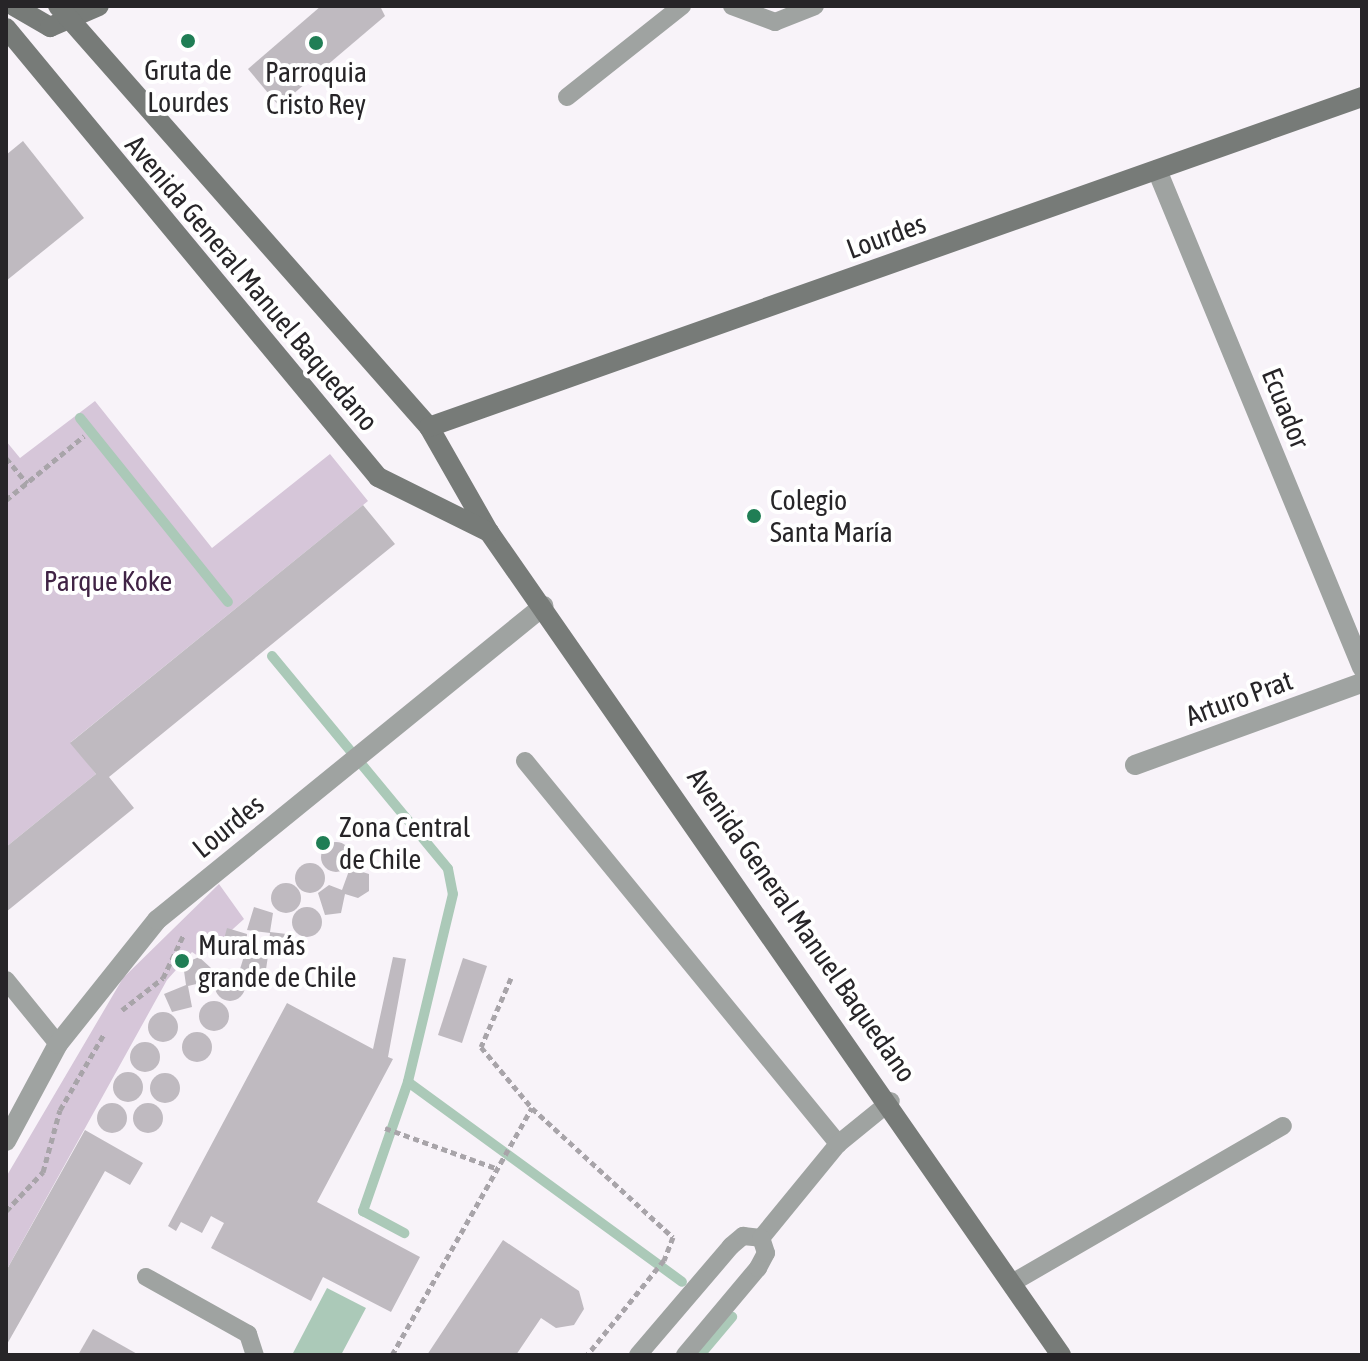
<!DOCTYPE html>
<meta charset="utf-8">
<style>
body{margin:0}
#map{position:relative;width:1368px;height:1361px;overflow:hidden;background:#f8f3f9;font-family:"Asap Condensed",sans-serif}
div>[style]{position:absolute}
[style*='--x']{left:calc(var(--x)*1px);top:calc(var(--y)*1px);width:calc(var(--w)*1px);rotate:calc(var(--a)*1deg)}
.green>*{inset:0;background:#d6c6d9}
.water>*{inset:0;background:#abc9b8}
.stream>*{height:10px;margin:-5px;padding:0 5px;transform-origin:5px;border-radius:5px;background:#abc9b8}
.building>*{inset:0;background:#bfbac0}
.round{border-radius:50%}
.path>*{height:5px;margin-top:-2.5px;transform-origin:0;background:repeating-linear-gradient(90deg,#a8a4a9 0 6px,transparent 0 10px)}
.lane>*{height:18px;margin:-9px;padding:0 9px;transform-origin:9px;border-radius:9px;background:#9fa3a1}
.street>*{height:20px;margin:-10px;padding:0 10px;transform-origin:10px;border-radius:10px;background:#9fa3a1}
.secondary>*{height:20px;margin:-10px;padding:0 10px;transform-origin:10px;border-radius:10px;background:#777b78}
.dots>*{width:22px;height:22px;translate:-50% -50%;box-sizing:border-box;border:4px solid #fff;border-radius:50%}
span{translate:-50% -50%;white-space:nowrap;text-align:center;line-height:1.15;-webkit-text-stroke:8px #fff;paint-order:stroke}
.poi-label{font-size:28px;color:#272528}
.left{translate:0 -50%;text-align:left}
.street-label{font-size:28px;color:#272528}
.park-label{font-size:28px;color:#402345}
.frame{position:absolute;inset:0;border:8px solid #272528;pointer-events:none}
</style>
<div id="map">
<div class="green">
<div style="clip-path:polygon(95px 401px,212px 548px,330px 454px,368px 501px,71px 742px,96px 774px,6px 847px,6px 441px,20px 458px)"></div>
<div style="clip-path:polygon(219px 884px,244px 919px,201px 958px,192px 952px,167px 980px,6px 1271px,6px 1177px,123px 978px)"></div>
</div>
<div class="water">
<div style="clip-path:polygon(327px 1288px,366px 1308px,341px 1355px,292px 1355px)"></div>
</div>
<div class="stream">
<div style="--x:80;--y:418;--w:236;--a:51.2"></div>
<div style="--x:272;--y:656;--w:276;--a:50.4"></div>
<div style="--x:448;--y:869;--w:25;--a:79"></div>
<div style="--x:453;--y:894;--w:193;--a:103.5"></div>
<div style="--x:408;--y:1082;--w:137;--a:109.2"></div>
<div style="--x:363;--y:1211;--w:47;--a:28.2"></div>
<div style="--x:408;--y:1082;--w:339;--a:36.1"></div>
<div style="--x:700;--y:1355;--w:50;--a:-49.9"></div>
</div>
<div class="building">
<div style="clip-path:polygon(321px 6px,380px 6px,385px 16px,279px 106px,248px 69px)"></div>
<div style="clip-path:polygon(23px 141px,84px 218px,6px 281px,6px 155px)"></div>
<div style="clip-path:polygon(363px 505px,395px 544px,109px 777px,134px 808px,6px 912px,6px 847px,96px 774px,70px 743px)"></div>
<div class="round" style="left:321px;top:842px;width:30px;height:30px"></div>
<div class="round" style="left:295px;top:863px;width:30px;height:30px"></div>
<div style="clip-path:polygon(350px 868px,369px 874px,369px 891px,358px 898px,345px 894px,341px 913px,325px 915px,318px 893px,329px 885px,342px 890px)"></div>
<div class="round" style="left:271px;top:883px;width:30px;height:30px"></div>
<div class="round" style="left:292px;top:907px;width:30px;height:30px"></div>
<div style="clip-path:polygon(254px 907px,273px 913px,270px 932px,295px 935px,288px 958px,268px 952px,270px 933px,247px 930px)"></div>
<div style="clip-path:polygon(227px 928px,247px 934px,246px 952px,268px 956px,265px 976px,249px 978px,240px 969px,245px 953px,221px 950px)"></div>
<div style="clip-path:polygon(199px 957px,211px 968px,209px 981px,188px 986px,192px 1007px,172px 1012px,164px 994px,186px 985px,183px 964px)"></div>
<div style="clip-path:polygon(393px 957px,406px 959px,388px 1057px,393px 1059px,317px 1202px,420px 1257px,391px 1312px,323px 1277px,311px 1301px,211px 1248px,224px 1223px,211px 1216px,202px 1233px,181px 1222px,176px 1231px,168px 1226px,287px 1003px,373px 1049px)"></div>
<div style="clip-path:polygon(463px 958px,487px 966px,462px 1043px,438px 1035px)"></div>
<div class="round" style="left:215px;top:971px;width:30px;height:30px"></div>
<div class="round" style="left:199px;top:1001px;width:30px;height:30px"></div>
<div class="round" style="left:148px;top:1012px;width:30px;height:30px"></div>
<div class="round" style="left:182px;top:1032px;width:30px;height:30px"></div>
<div class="round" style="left:130px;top:1042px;width:30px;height:30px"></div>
<div class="round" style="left:113px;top:1072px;width:30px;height:30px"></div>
<div class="round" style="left:150px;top:1073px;width:30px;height:30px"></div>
<div class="round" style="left:133px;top:1103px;width:30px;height:30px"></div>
<div class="round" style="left:97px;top:1103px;width:30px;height:30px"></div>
<div style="clip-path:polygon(85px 1130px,143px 1163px,130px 1185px,105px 1171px,6px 1346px,6px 1271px)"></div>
<div style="clip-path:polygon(503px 1240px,579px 1291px,584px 1309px,574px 1325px,556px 1328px,541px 1318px,516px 1355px,427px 1355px)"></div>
<div style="clip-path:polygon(93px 1329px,139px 1355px,78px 1355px)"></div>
</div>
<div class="path">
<div style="--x:6;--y:458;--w:33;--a:50"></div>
<div style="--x:6;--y:500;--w:101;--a:-39.4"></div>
<div style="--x:511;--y:978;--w:75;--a:113.5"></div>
<div style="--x:481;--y:1047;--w:80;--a:50.1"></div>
<div style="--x:532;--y:1108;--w:191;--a:42.5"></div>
<div style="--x:673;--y:1237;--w:25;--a:111"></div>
<div style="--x:664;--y:1260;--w:122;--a:129"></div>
<div style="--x:122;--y:1010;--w:52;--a:-38"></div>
<div style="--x:163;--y:978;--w:49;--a:-64.5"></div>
<div style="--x:385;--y:1128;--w:120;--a:19.9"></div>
<div style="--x:6;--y:1211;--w:54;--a:-46.5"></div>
<div style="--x:43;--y:1172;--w:64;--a:-74.7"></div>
<div style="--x:60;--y:1110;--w:88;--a:-59.9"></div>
<div style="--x:392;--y:1355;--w:284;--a:-60.5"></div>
</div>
<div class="lane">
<div style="--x:732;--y:6;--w:46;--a:20.4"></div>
<div style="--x:775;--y:22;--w:43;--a:-21.8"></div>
<div style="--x:567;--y:97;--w:147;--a:-38.4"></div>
<div style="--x:525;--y:761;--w:495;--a:50.7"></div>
<div style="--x:6;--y:980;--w:82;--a:50.9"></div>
<div style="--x:146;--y:1277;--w:117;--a:29.2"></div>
<div style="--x:248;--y:1334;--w:22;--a:72"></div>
<div style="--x:1012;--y:1283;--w:313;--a:-30.1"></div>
<div style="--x:638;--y:1355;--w:143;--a:-49.5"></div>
<div style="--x:731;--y:1246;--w:16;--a:-40"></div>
<div style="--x:743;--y:1236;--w:18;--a:6"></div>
<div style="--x:761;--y:1238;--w:122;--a:-50.7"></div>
<div style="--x:838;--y:1144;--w:68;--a:-39.1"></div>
<div style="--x:685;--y:1355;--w:114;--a:-50"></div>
<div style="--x:758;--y:1268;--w:17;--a:-62"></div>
<div style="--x:766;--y:1253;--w:16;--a:-108"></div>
</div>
<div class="street">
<div style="--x:1157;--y:170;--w:538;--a:67.59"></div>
<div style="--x:1135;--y:765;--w:241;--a:-19.9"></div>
<div style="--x:6;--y:1141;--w:110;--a:-61.8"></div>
<div style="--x:58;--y:1044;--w:159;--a:-51.4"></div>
<div style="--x:157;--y:920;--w:498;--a:-39.1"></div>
</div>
<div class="secondary">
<div style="--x:14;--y:6;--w:42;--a:30.3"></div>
<div style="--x:50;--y:27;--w:53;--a:-23.2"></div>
<div style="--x:58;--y:6;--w:561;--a:48.61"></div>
<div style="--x:429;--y:427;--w:121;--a:60.3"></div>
<div style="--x:489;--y:532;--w:1002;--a:55.2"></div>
<div style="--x:6;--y:28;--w:583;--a:50.36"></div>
<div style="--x:378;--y:477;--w:124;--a:26.4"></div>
<div style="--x:429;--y:427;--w:990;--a:-19.48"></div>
</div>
<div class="dots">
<div style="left:188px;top:41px;background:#207e55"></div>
<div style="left:316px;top:43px;background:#207e55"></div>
<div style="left:754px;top:516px;background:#207e55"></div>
<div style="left:323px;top:843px;background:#207e55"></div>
<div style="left:182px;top:961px;background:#207e55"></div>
</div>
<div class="poi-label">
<span style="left:188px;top:86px">Gruta de<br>Lourdes</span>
<span style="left:316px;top:88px">Parroquia<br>Cristo Rey</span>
<span class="left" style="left:770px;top:516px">Colegio<br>Santa María</span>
<span class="left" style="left:339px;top:843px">Zona Central<br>de Chile</span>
<span class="left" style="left:198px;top:961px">Mural más<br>grande de Chile</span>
</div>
<div class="street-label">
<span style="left:886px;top:236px;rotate:-20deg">Lourdes</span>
<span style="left:252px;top:283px;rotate:50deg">Avenida General Manuel Baquedano</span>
<span style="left:1286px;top:408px;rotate:68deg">Ecuador</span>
<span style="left:1239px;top:698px;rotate:-20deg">Arturo Prat</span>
<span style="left:228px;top:826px;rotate:-39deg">Lourdes</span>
<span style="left:802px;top:925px;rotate:55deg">Avenida General Manuel Baquedano</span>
</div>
<div class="park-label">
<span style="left:108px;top:581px">Parque Koke</span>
</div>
<div class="frame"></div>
</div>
